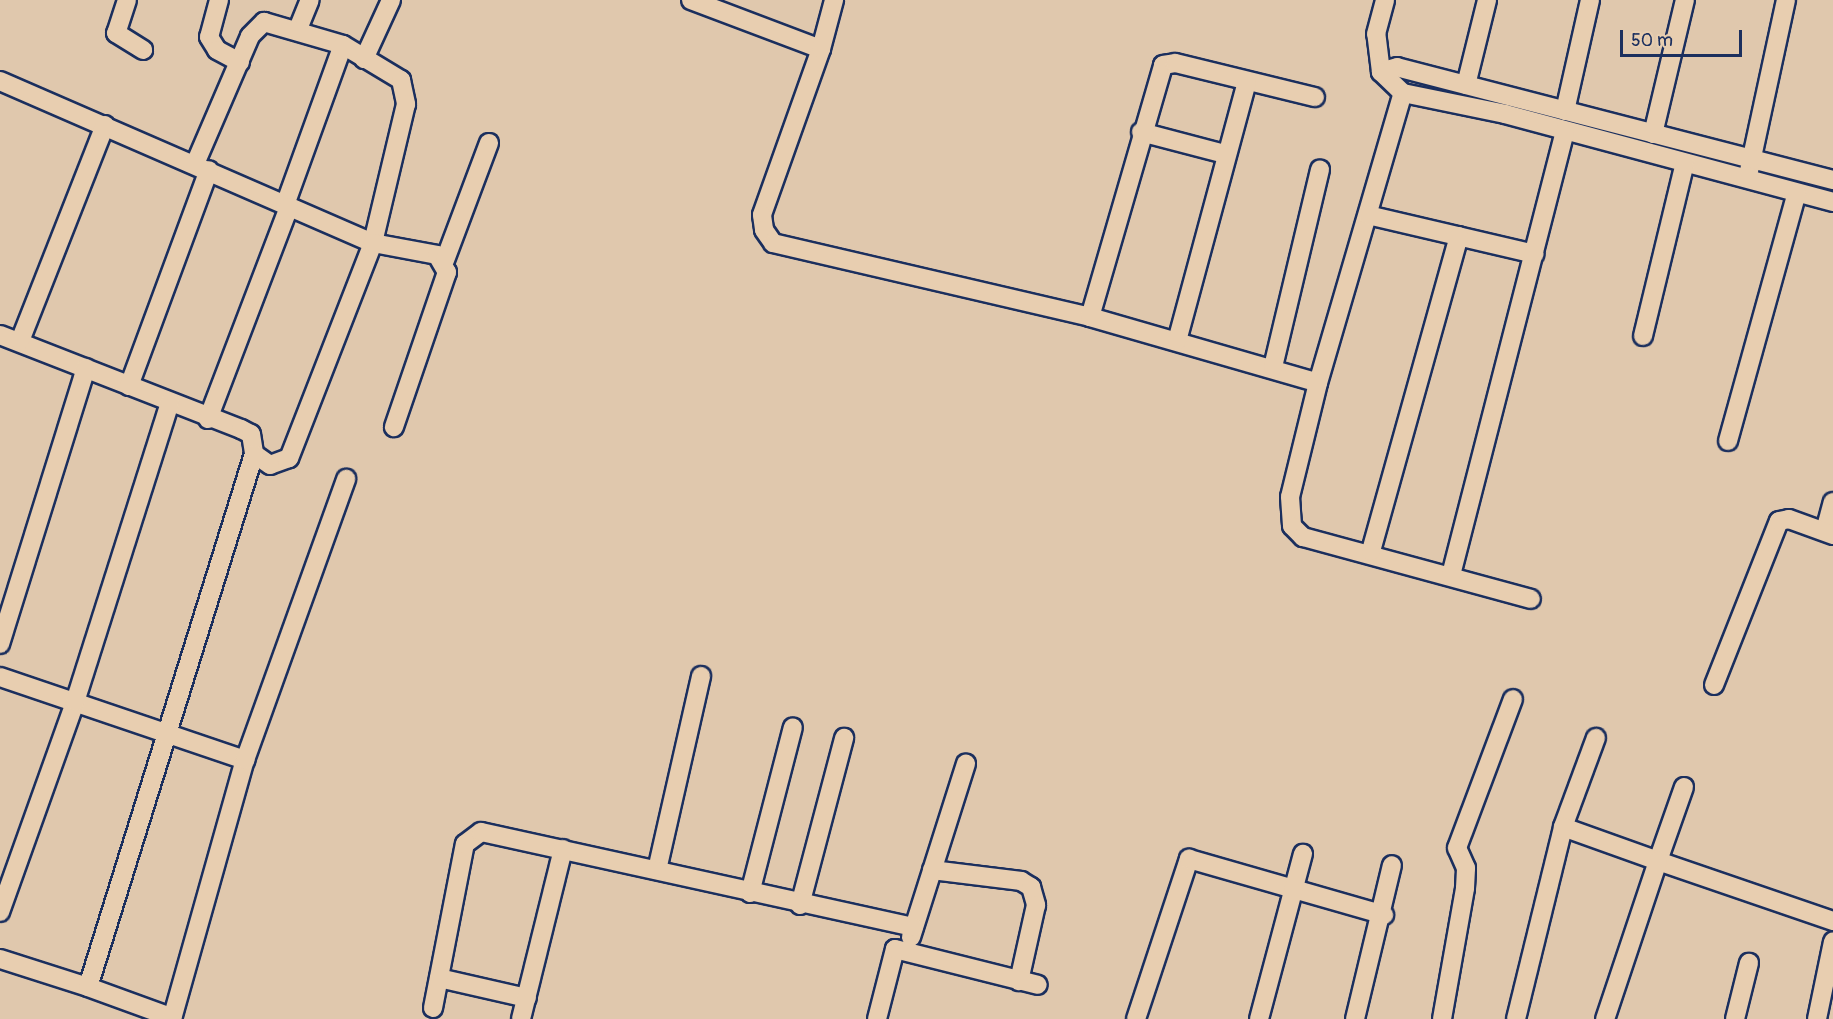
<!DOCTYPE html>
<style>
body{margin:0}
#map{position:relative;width:1833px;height:1019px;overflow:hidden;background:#e0c8ad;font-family:Pangolin,sans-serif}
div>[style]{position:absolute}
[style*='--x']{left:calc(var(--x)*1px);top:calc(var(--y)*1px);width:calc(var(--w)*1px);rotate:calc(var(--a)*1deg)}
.roads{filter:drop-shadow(2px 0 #1b2f5e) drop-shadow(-2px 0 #1b2f5e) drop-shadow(0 2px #1b2f5e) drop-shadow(0 -2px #1b2f5e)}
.street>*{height:18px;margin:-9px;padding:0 9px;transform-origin:9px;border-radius:9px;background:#e8ceb0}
span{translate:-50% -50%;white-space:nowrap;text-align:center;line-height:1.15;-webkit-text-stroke:5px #e8ceb0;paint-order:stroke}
.scale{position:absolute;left:1620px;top:30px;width:122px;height:27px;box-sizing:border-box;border:3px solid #1b2f5e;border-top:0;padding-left:8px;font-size:18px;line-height:21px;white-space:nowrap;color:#1b2f5e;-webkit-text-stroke:4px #e8ceb0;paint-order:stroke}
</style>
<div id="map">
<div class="roads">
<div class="street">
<div style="--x:127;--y:0;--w:35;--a:108"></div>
<div style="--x:116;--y:33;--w:32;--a:32"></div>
<div style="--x:219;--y:0;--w:38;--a:105"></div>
<div style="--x:209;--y:37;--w:15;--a:58"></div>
<div style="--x:217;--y:50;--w:26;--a:28"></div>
<div style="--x:691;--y:0;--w:139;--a:20.7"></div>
<div style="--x:821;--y:49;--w:176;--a:109.6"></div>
<div style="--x:762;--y:215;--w:15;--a:82"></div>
<div style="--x:764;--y:230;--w:16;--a:55"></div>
<div style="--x:773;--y:243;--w:326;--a:13.1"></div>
<div style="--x:1090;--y:317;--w:237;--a:16.1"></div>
<div style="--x:1318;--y:383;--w:302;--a:-73.7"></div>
<div style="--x:298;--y:29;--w:31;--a:-68"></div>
<div style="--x:821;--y:49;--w:51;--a:-75.1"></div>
<div style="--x:364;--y:59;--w:65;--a:-65.4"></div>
<div style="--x:1381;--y:72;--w:38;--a:-97"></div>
<div style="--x:1376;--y:34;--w:35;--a:-75"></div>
<div style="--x:0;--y:81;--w:407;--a:23.5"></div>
<div style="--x:373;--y:243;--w:231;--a:111.3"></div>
<div style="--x:289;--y:458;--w:20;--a:160"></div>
<div style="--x:270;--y:465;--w:19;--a:-145"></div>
<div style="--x:1466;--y:85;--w:88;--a:-76.1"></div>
<div style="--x:1565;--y:111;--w:114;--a:-77.3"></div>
<div style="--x:1141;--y:132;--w:87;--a:14.7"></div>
<div style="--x:1653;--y:134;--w:138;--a:-76.6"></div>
<div style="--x:195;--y:164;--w:139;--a:-66.7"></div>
<div style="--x:250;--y:36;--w:20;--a:-45"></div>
<div style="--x:264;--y:22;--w:82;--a:16.2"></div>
<div style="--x:343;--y:45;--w:68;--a:31.1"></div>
<div style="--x:401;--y:80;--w:25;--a:78"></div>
<div style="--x:406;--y:104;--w:143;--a:103.4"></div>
<div style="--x:373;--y:243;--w:65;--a:10.6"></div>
<div style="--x:437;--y:255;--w:20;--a:60"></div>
<div style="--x:447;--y:272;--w:164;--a:108.9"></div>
<div style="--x:1749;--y:171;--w:175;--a:-77.8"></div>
<div style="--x:1833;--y:180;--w:450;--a:-165.5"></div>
<div style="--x:1397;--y:67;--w:17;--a:163"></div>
<div style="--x:1381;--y:72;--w:30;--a:44"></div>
<div style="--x:1403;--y:93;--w:104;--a:11.6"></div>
<div style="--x:1505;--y:114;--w:340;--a:15"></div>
<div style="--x:285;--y:205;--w:170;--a:-70.1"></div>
<div style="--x:1368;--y:215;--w:171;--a:13.2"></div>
<div style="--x:445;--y:260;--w:125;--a:-69.4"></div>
<div style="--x:1090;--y:317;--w:262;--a:-73.8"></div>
<div style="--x:1163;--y:65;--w:12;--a:-9"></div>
<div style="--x:1175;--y:63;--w:144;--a:13.7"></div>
<div style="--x:0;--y:335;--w:259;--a:21.3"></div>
<div style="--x:241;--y:429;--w:11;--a:27"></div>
<div style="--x:251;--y:434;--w:20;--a:81"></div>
<div style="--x:254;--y:454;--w:558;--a:107.3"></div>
<div style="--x:88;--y:987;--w:92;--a:-162.3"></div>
<div style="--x:1643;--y:336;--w:178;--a:-76.4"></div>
<div style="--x:20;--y:341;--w:232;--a:-68.5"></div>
<div style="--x:1177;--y:341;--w:269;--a:-74.9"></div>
<div style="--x:1273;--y:367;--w:203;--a:-76.6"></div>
<div style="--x:1318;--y:383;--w:117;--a:103.8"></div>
<div style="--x:1290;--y:497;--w:29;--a:86"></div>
<div style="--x:1292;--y:526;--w:16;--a:45"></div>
<div style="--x:1303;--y:537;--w:236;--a:15.2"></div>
<div style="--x:129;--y:386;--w:230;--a:-69.7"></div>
<div style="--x:208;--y:419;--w:227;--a:-69.1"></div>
<div style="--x:1728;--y:441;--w:257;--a:-74.5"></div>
<div style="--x:1825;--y:531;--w:30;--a:-75"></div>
<div style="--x:1371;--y:551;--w:327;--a:-74.4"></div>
<div style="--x:1451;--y:575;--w:458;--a:-75.6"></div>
<div style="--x:0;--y:644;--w:289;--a:-72.7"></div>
<div style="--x:0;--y:677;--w:259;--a:18.7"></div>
<div style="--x:1714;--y:685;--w:176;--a:-68.4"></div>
<div style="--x:1779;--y:521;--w:10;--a:-11"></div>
<div style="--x:1789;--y:519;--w:47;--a:20"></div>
<div style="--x:1684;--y:787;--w:78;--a:109.4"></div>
<div style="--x:1658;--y:861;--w:185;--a:18.9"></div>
<div style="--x:1563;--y:827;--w:95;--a:-69.7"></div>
<div style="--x:657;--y:870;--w:199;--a:-77.2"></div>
<div style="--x:932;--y:870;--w:90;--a:7"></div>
<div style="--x:1021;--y:881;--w:12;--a:31"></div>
<div style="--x:1031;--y:887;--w:19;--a:74"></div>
<div style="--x:1036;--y:905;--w:78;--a:102.6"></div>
<div style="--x:750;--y:893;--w:171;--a:-75.5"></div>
<div style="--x:800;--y:905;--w:173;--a:-75.2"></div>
<div style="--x:0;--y:912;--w:223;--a:-70.3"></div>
<div style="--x:75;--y:702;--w:314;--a:-72.4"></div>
<div style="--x:911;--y:937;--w:182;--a:-72.4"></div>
<div style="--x:439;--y:978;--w:90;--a:12.8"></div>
<div style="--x:88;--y:987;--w:90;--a:20"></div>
<div style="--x:433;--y:1008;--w:167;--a:-79"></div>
<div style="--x:465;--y:844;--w:20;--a:-37"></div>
<div style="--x:481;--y:832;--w:443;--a:12.4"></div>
<div style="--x:172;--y:1019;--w:269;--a:-74.3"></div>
<div style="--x:245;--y:760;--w:299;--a:-70.2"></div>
<div style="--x:521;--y:1019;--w:175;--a:-76.1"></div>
<div style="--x:877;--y:1019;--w:72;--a:-75.6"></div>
<div style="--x:895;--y:949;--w:147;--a:14.1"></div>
<div style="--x:1136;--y:1019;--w:169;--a:-71.7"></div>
<div style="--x:1189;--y:859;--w:203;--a:16"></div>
<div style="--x:1259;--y:1019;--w:171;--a:-75.1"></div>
<div style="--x:1355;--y:1019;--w:158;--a:-76.5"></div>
<div style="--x:1442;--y:1019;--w:133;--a:-80"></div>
<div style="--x:1465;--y:888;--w:20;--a:-87"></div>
<div style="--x:1466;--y:868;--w:22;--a:-114"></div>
<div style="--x:1457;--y:848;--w:159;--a:-69.4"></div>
<div style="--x:1516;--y:1019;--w:198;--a:-76.2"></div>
<div style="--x:1563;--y:827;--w:101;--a:19.7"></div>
<div style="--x:1658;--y:861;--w:167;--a:108.5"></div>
<div style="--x:1735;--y:1019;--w:58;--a:-76"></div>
<div style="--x:1817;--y:1019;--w:79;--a:-78.3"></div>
</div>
</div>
<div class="scale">50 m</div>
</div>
